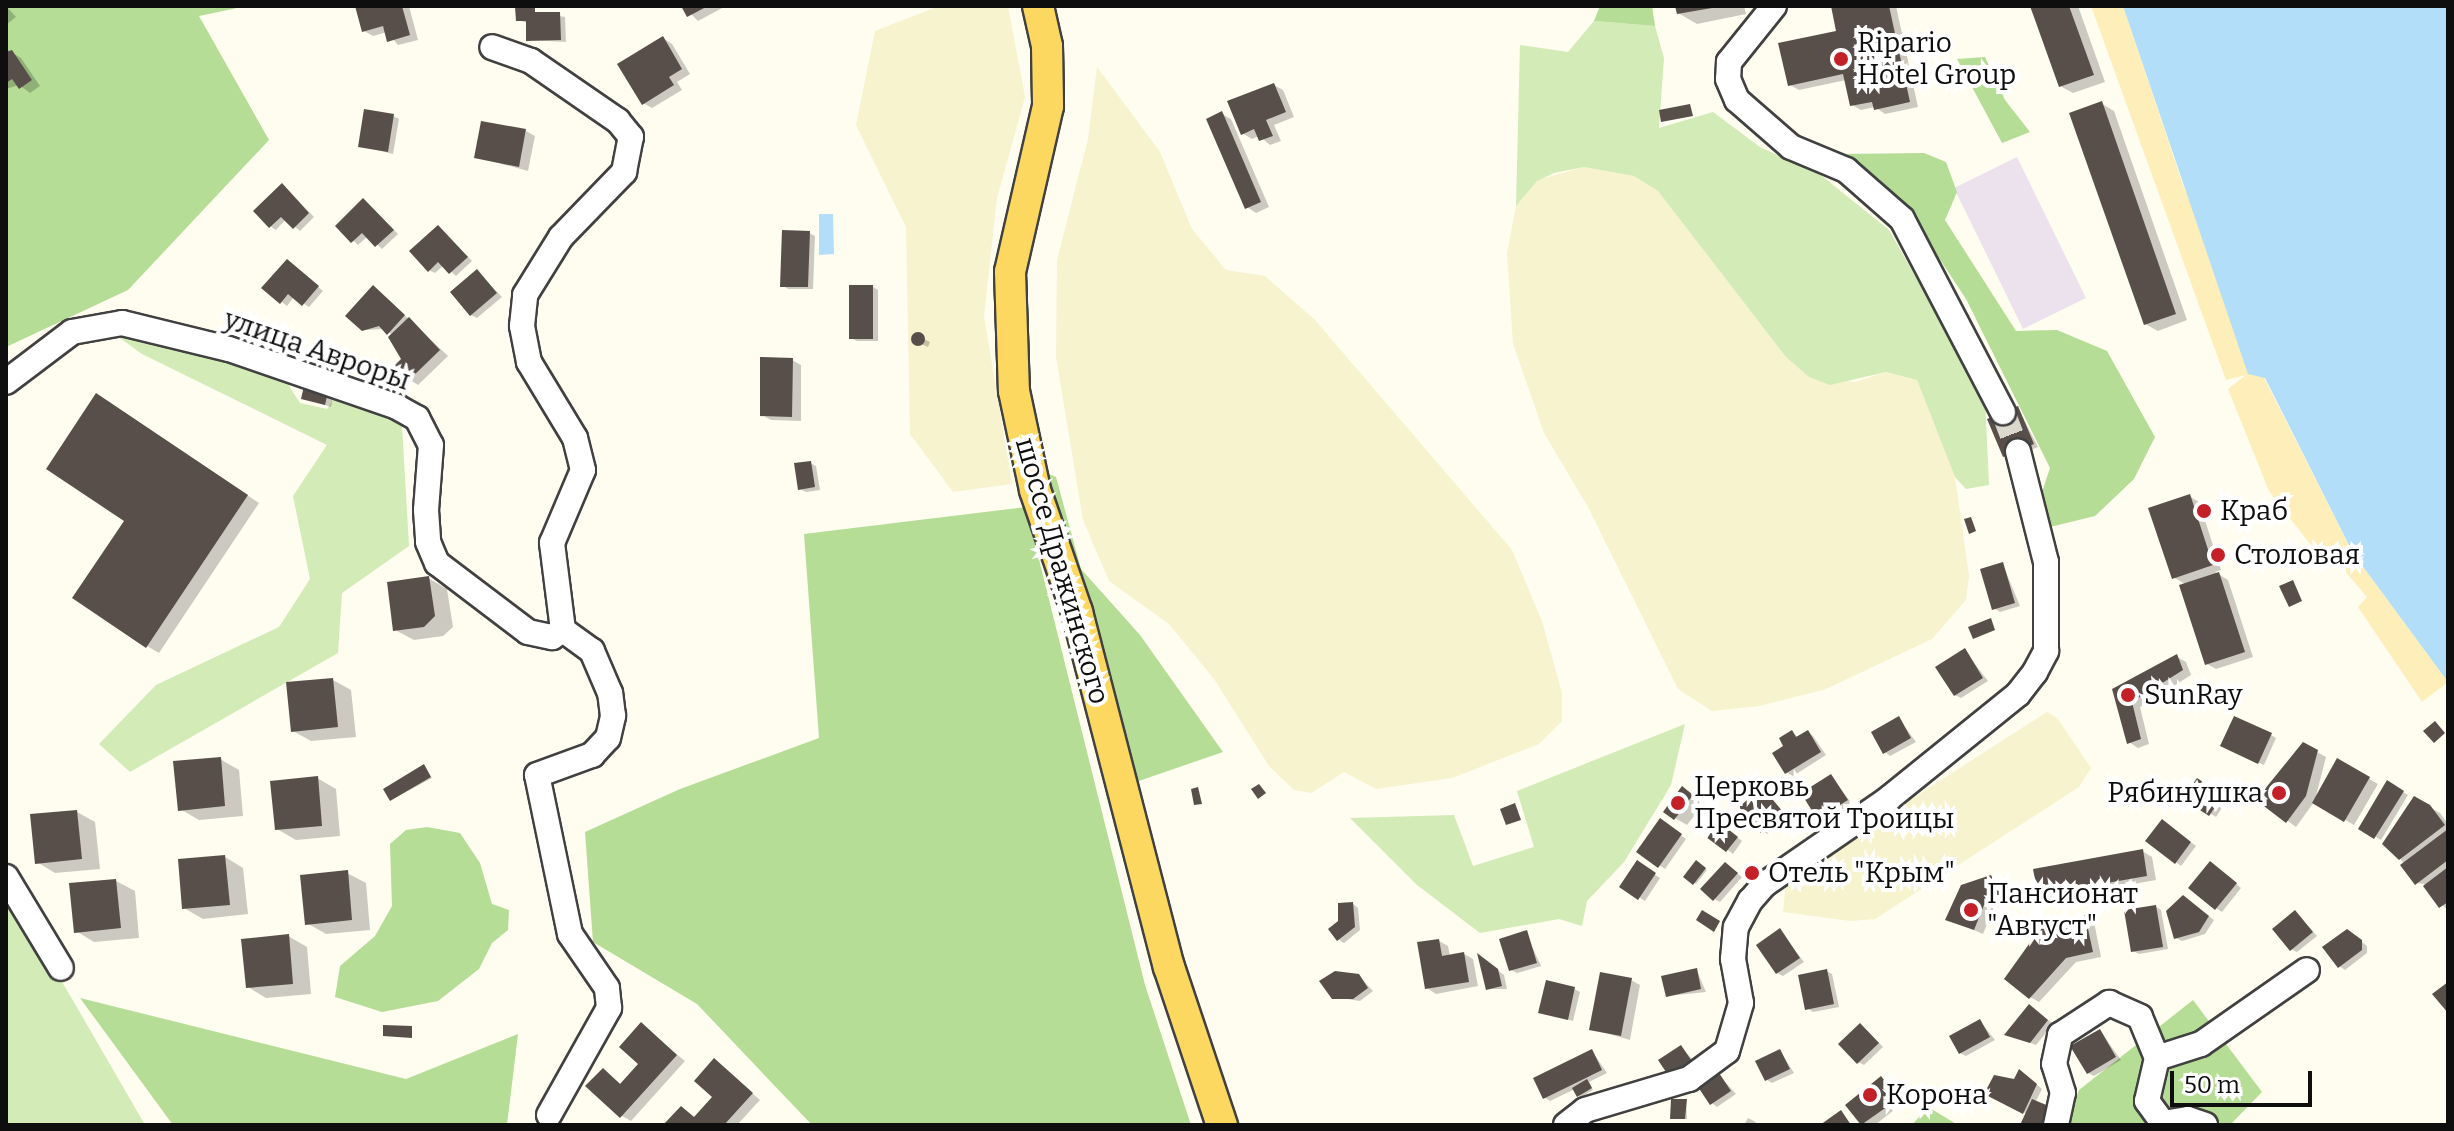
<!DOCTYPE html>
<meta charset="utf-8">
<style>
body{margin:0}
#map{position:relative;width:2454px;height:1131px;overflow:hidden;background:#fffcf0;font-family:Bitter,serif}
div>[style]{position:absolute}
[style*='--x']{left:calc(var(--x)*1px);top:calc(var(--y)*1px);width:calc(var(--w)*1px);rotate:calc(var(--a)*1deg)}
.industrial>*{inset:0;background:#ece2ed}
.farmland>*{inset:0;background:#f6f3ce}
.green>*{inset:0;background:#d2ebb7}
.forest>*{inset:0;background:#b6dd96}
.sand>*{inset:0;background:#fdeeba}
.water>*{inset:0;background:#b2def9}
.shadow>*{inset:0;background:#0003}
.building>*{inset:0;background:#584f4a}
.round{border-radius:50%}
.minor-tunnel>*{height:24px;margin-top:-12px;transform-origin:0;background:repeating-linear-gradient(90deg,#dbd8ce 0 24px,transparent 0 36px)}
.roads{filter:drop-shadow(2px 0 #414141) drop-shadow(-2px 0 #414141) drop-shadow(0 2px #414141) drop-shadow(0 -2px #414141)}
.minor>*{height:24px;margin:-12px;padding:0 12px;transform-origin:12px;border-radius:12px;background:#fff}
.major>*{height:30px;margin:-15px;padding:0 15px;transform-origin:15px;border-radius:15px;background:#fdd861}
.dots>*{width:22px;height:22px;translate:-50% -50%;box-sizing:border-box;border:4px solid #fff;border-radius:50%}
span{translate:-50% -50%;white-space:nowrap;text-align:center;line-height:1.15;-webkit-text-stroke:8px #fff;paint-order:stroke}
.poi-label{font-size:28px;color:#0e0e0e}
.left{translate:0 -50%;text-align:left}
.right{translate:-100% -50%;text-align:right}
.street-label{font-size:28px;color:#0e0e0e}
.frame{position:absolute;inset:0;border:8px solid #0e0e0e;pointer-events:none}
.scale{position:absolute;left:2170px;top:1071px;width:142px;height:36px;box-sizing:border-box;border:4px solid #0e0e0e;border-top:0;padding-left:10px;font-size:24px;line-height:28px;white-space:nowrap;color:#0e0e0e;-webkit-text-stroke:6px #fff;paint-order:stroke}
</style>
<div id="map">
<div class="industrial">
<div style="clip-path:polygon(2017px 157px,2086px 298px,2023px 329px,1954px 188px)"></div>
</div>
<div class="farmland">
<div style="clip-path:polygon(939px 6px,1008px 6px,1025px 97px,997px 198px,984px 316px,1012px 484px,953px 492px,910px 434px,906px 227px,856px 125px,875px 31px)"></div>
<div style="clip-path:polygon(1097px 67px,1160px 152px,1192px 229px,1226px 270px,1265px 276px,1315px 320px,1512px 550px,1542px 621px,1562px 693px,1562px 721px,1539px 744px,1452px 778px,1376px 789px,1344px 772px,1311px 793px,1294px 790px,1269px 766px,1214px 679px,1169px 624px,1109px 581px,1083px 520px,1056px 357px,1057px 260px,1088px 139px)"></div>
<div style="clip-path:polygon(1584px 167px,1634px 176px,1658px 191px,1786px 357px,1809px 377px,1855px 382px,1886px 372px,1917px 380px,1955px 477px,1969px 576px,1966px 600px,1932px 639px,1826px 689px,1759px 706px,1712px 711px,1678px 689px,1588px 507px,1544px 433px,1513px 344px,1507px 253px,1516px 206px,1537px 180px)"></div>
<div style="clip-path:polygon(2047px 712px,2057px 718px,2091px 768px,2079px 787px,1875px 919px,1851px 921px,1783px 912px,1786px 883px,1818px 859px)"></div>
</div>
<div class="green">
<div style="clip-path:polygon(1594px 21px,1655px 26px,1664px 58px,1659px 128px,1713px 112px,1760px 147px,1822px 176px,1889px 230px,1985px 399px,1989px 485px,1966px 489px,1955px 477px,1917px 380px,1886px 372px,1830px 385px,1809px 377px,1786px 357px,1658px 191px,1634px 176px,1584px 167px,1554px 173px,1537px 181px,1516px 206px,1520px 45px,1568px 52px)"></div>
<div style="clip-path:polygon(139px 329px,286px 381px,300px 403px,327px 409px,337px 393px,402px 426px,409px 546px,342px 593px,338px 653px,130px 772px,99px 744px,156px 685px,279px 627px,310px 579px,293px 496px,327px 445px,142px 354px,117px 336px)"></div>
<div style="clip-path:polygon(1685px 724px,1671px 785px,1624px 862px,1587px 901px,1582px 926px,1559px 919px,1480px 933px,1417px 885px,1350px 818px,1454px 815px,1473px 866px,1534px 847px,1517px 791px)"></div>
<div style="clip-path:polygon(6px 887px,75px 1004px,145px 1125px,6px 1125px)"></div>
</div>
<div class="forest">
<div style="clip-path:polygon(6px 6px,247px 6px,199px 16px,269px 140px,128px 290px,6px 347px)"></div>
<div style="clip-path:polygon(1600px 6px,1652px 6px,1655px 26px,1594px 21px)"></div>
<div style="clip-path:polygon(1985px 57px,2005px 100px,2030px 132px,2002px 143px,1957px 59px)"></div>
<div style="clip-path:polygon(1924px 153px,1946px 162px,1957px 192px,1945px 220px,2016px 331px,2057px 330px,2107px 351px,2155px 437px,2134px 479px,2095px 516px,2046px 528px,2039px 501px,2050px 468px,1966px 299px,1904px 205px,1879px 179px,1840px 154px)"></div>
<div style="clip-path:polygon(1046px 473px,1056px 477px,1081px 569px,1140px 635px,1223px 752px,1133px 783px,1087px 634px)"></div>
<div style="clip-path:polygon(1026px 507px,1145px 985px,1191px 1125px,812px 1125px,697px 1004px,593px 942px,585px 832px,680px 789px,819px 738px,804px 534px)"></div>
<div style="clip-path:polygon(427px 827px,460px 833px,480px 863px,492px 904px,509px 910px,508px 930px,492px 943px,479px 969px,438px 1001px,382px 1012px,335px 997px,340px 966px,375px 936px,392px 906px,390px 844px,406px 830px)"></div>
<div style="clip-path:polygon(80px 998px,406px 1079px,518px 1034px,507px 1125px,173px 1125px)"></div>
<div style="clip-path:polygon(2193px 1000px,2262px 1092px,2230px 1125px,2065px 1125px,2079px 1090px)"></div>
<div style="clip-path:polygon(1928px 1107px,1958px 1125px,1912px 1125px)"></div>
</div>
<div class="sand">
<div style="clip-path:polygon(2091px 6px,2123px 6px,2183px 185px,2264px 378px,2353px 553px,2448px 682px,2422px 702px,2358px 607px,2367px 597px,2343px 569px,2352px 553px,2320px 557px,2269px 491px,2228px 389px,2246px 375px,2226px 380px)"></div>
</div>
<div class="water">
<div style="clip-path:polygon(2123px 6px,2448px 6px,2448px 682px,2353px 553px,2265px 378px,2248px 374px)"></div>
<div style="clip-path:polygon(819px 214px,833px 214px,834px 254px,819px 255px)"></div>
</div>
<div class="shadow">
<div style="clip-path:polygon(6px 6px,16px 17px,6px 25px)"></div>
<div style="clip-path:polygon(360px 6px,409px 6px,418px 40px,398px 45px,387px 32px,373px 36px,364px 31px)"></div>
<div style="clip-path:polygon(683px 6px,726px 6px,698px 21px)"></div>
<div style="clip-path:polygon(1677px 6px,1744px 6px,1746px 14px,1697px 24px,1678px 13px)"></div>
<div style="clip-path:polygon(1833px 6px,1896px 6px,1918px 107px,1885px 114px,1875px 107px,1861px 110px,1852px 105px,1846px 80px,1799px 90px,1790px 85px,1838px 32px)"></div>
<div style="clip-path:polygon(2032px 6px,2078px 6px,2105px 82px,2073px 93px,2060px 86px)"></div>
<div style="clip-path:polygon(518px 9px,565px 17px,566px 42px,528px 40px,528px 23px,518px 20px)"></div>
<div style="clip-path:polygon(663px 38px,672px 44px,690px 74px,677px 82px,682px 90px,652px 108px,643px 103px)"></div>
<div style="clip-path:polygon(6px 49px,21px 58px,40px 86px,30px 93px,19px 85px,6px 89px)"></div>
<div style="clip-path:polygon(1274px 85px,1283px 90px,1294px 117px,1274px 125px,1281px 141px,1270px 145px,1259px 136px,1252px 139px,1242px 133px)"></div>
<div style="clip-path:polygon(2102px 104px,2114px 111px,2187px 320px,2158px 331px,2145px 324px)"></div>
<div style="clip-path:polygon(1222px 114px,1231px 119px,1269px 207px,1256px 213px,1247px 207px)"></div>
<div style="clip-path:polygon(393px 116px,399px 119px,393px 154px,360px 146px)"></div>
<div style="clip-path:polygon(526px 131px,535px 136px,528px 171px,476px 157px)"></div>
<div style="clip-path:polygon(287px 189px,314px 217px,300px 231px,286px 219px,276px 230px,270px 226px)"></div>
<div style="clip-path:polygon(364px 200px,398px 234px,382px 249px,368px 236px,358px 245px,337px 226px)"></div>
<div style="clip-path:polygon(439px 227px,472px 261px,456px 276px,444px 265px,435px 273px,429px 270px)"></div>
<div style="clip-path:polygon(809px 233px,815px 236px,813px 289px,788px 289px,782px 285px)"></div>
<div style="clip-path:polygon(293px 265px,323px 291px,309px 307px,294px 297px,287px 306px,264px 288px)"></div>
<div style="clip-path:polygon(477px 271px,502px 297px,477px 318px,471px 315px)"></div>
<div style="clip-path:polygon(873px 287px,878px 290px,878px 341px,857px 341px,851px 338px)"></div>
<div style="clip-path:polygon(379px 291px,448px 356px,418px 385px,409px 379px,393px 335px,384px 329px,363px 330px)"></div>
<div style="clip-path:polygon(916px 335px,930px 342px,928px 347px,914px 341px)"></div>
<div style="clip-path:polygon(792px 360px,801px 365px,801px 421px,771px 420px,762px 415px)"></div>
<div style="clip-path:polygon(305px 388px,333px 397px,331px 407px,303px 398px)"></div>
<div style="clip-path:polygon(109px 403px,259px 503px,159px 653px,147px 646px)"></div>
<div style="clip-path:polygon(2018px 408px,2038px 447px,2010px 459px,2005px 456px)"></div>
<div style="clip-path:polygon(810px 463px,816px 466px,820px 490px,806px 492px,800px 489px)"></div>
<div style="clip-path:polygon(2189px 496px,2199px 502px,2221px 570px,2215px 572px,2228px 580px,2253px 657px,2216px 669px,2207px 664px,2187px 585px,2173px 577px)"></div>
<div style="clip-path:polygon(2003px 565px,2020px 606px,2000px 612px,1994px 608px)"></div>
<div style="clip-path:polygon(428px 578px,447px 589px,453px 627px,443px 636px,414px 640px,395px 630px)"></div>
<div style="clip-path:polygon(1965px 651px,1988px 681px,1961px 698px,1955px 695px)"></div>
<div style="clip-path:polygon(2177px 657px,2186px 662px,2191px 675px,2140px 707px,2149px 744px,2138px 748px,2129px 742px,2114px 690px)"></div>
<div style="clip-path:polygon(333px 680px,351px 690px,356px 737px,311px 741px,293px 731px)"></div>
<div style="clip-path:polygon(1899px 719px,1916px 742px,1890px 756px,1885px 752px)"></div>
<div style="clip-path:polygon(1792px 732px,1799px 738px,1808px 732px,1813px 736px,1826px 755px,1793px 776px,1787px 773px,1786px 747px)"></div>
<div style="clip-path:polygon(2271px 735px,2276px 738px,2264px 765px,2228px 749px)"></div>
<div style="clip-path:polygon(2303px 744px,2326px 757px,2316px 796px,2338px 761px,2378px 784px,2354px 825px,2314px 802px,2296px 827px,2259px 799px)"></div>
<div style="clip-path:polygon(220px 759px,239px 770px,243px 816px,199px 820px,180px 809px)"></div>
<div style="clip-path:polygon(424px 767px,432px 778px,391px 800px)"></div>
<div style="clip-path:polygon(1831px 776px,1852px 804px,1825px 821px,1819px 818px)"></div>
<div style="clip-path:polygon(317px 778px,336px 789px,340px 836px,296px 840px,277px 829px)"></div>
<div style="clip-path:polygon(2197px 780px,2227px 800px,2216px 817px,2186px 798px)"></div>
<div style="clip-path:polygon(2388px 783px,2408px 795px,2381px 840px,2361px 828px)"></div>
<div style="clip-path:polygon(1682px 789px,1704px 803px,1687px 825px,1675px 818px)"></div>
<div style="clip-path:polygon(1762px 790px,1788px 817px,1768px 834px,1762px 831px)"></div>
<div style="clip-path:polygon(2415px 799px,2440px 813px,2448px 824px,2448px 911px,2424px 884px,2416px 883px,2400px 858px)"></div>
<div style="clip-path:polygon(77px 812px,95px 822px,100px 869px,55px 873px,37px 862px)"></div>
<div style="clip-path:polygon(1666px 824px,1686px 839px,1665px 869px,1639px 852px)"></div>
<div style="clip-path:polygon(2168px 825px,2196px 846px,2181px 866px,2176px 862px)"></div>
<div style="clip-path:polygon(1724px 827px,1742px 841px,1733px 854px,1709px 836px)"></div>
<div style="clip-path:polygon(2142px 851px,2152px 857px,2156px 880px,2049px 899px,2040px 894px)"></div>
<div style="clip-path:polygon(225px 857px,243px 868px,248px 914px,203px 919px,184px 908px)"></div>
<div style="clip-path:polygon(1637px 863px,1660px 878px,1645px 901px,1622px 886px)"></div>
<div style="clip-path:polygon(1696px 863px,1707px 870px,1696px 884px,1686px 877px)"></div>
<div style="clip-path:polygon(2216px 867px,2241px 888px,2222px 912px,2216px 908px)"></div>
<div style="clip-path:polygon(1730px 868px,1742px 877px,1720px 902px,1714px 899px)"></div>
<div style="clip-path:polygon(347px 873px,366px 883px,370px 930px,326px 934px,307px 923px)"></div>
<div style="clip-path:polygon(1991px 877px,2000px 882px,2010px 903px,1993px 909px,1983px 934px,1948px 919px)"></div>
<div style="clip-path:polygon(116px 881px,135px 891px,139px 938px,94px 942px,76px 931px)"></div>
<div style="clip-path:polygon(2189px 901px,2214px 920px,2205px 934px,2182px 941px,2176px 938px)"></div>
<div style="clip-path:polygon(1353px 904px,1358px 908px,1360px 930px,1344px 943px,1338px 939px)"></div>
<div style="clip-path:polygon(2156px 907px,2161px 910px,2168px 949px,2139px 954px,2133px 951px)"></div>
<div style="clip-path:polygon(2295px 912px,2317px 936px,2297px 952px,2291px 949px)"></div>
<div style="clip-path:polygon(2085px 917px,2094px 922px,2101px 957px,2076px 962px,2039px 1002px,2030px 997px)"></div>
<div style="clip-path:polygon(1780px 931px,1804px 962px,1783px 976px,1777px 973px)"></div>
<div style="clip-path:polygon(1526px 933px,1541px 966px,1517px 973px,1511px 970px)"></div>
<div style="clip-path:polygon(2353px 935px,2367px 946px,2367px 953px,2345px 970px,2339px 966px)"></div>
<div style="clip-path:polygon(288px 936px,307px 947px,311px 994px,266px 998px,248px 987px)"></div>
<div style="clip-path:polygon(1439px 941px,1448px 946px,1450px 957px,1464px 954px,1473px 959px,1478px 986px,1436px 994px,1427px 988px)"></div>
<div style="clip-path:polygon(1483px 959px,1504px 975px,1507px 989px,1488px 989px)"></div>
<div style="clip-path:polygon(1697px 971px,1706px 992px,1668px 996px)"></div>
<div style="clip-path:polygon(1826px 971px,1832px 974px,1839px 1007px,1813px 1012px,1807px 1008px)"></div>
<div style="clip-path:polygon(1359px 976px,1373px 991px,1360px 1001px,1334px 997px)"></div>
<div style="clip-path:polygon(1631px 980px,1640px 985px,1630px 1040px,1592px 1029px)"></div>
<div style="clip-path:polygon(1574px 989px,1580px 992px,1573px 1021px,1541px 1012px)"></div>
<div style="clip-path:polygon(2035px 1010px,2053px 1024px,2036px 1045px,2007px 1035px)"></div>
<div style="clip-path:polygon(1980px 1021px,1995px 1040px,1966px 1056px,1960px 1053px)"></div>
<div style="clip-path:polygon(641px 1025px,685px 1061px,631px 1121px,622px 1116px,603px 1070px,622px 1085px,641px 1064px)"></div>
<div style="clip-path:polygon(1861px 1025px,1883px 1047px,1864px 1065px,1858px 1062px)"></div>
<div style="clip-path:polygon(2100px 1031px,2121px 1060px,2094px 1076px,2088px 1073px)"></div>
<div style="clip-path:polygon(1681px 1047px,1696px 1063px,1675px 1077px,1669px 1074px)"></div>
<div style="clip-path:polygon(1592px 1051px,1607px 1073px,1589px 1082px,1593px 1090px,1581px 1097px,1575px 1089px,1550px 1101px,1544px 1097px)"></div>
<div style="clip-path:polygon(1780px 1051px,1794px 1073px,1772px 1083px,1767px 1080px)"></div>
<div style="clip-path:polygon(715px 1061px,760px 1100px,737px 1125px,666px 1125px,681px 1108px,696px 1118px,715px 1097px)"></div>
<div style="clip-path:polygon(2025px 1074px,2042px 1089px,2036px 1101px,2049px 1125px,2022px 1125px,2027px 1114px,1987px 1094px)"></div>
<div style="clip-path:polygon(1719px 1075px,1736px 1094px,1717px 1107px,1712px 1103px)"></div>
<div style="clip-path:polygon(1881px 1079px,1903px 1103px,1875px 1125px,1863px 1125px,1848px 1105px)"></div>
<div style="clip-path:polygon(1686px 1101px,1687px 1119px,1674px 1119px)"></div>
<div style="clip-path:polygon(1748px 1118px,1754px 1121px,1759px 1125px,1744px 1125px)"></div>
</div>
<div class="building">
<div style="clip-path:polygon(355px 6px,402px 6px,410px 35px,387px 42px,383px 26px,362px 32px)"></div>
<div style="clip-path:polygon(535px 6px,535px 12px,560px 12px,561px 40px,526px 41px,526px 21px,516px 21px,515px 7px)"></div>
<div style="clip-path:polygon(681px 6px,708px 6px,687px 17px)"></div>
<div style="clip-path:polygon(1675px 6px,1712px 6px,1712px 8px,1677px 14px)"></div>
<div style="clip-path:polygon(1831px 6px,1889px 6px,1910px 102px,1874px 110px,1872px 102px,1850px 106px,1843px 74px,1788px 86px,1778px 43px,1836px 31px)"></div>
<div style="clip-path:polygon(2030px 6px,2069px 6px,2094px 75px,2059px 87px)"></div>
<div style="clip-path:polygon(663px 36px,682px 69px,669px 77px,674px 85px,642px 105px,617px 64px)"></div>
<div style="clip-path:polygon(12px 50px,32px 80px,19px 89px,12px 79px,6px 83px,6px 52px)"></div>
<div style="clip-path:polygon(1274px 83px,1286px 112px,1266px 120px,1273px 136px,1259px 141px,1254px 129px,1241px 135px,1227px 101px)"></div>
<div style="clip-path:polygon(2102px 101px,2176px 314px,2144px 325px,2069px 113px)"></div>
<div style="clip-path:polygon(1690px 104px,1693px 116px,1661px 122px,1659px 110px)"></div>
<div style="clip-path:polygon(364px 109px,394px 114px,388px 152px,358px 147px)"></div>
<div style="clip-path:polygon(1222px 111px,1261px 202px,1245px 209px,1206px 119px)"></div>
<div style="clip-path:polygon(481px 121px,526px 129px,519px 167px,474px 158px)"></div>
<div style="clip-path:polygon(282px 183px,309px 213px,293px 229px,281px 217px,269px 228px,253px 211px)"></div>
<div style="clip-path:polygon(363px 198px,394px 230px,375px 247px,362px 233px,351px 243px,335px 226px)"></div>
<div style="clip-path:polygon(438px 225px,468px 257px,449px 274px,438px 262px,428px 272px,409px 251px)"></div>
<div style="clip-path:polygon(782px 230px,810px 231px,808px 287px,780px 287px)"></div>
<div style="clip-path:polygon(287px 259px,319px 286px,302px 306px,288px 294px,280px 304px,261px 288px)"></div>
<div style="clip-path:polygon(477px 269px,497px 293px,470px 316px,450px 292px)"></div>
<div style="clip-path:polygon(373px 285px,405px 315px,387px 335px,379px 326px,362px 331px,345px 316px)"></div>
<div style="clip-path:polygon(849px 285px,873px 285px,873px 339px,849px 339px)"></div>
<div style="clip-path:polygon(409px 317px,440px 350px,408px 381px,394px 366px,401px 359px,388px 337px)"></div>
<div class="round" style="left:911px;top:332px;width:14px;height:14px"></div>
<div style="clip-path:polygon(760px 357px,793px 358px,792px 417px,760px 416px)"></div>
<div style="clip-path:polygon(304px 386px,328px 392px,325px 405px,301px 399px)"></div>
<div style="clip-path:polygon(96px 393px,248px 495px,146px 648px,72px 598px,124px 521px,46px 469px)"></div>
<div style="clip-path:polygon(2018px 406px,2034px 444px,2003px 457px,1987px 419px)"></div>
<div style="clip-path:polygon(811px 461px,815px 487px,798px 490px,794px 463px)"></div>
<div style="clip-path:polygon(2190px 494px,2213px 565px,2172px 579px,2148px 508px)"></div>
<div style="clip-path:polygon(1971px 517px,1976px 531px,1969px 534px,1964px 519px)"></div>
<div style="clip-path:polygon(2003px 562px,2015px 603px,1992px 610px,1980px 569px)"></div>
<div style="clip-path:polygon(2219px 572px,2245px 652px,2205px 665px,2179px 585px)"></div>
<div style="clip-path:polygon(429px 576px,435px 616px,424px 627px,393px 631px,387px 582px)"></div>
<div style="clip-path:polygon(2293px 580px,2302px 601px,2289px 607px,2279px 586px)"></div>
<div style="clip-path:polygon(1991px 618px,1995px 630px,1973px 639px,1968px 627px)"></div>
<div style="clip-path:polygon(1965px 648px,1983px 678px,1954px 696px,1935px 667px)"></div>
<div style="clip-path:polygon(2177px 654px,2183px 670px,2132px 702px,2141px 739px,2127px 744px,2112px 689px)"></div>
<div style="clip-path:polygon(333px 678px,338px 727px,291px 732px,286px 682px)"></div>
<div style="clip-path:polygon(1899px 716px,1911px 738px,1883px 754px,1871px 732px)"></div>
<div style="clip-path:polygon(2234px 716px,2272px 733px,2258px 764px,2220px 746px)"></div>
<div style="clip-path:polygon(2435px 721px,2445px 733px,2434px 743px,2423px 731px)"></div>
<div style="clip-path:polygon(1792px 730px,1796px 737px,1808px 730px,1821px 752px,1785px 774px,1772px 753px,1783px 746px,1779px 738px)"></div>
<div style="clip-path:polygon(2303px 742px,2318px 750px,2306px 796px,2286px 823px,2256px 800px)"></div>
<div style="clip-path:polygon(221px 757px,225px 806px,178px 811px,173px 761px)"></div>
<div style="clip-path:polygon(2337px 758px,2370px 777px,2344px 822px,2312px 803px)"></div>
<div style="clip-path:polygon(424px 764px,431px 777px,390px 801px,383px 789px)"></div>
<div style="clip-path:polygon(1831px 774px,1848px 800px,1817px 819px,1801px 793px)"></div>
<div style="clip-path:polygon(318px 776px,322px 826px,275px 830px,270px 781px)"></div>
<div style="clip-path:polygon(2197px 778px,2223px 795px,2209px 816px,2183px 799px)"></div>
<div style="clip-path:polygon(2387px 780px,2404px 791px,2374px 839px,2358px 829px)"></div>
<div style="clip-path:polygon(1259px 784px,1266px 793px,1258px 799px,1251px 789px)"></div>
<div style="clip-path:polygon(1682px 786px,1693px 795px,1674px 820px,1663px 812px)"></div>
<div style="clip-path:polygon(1198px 787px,1202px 804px,1194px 805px,1191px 789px)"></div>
<div style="clip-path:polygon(1762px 787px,1784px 813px,1761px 833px,1739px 807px)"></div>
<div style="clip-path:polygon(2414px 796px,2430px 805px,2445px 825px,2399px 860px,2382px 844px)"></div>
<div style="clip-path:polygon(1515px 803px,1521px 820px,1506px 825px,1500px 809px)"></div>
<div style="clip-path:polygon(77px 810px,82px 859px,35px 864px,30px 814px)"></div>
<div style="clip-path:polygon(1660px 818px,1682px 834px,1658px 868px,1636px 852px)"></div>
<div style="clip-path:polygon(2162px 819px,2191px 842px,2175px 864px,2145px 841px)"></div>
<div style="clip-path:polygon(1718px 821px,1738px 837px,1726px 852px,1706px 837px)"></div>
<div style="clip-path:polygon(2448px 829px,2448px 860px,2415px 885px,2400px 865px)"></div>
<div style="clip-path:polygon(2143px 849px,2147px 876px,2038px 895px,2033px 869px)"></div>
<div style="clip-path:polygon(225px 855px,230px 905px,182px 909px,178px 859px)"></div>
<div style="clip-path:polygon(1637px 860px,1656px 873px,1638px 900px,1619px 887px)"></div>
<div style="clip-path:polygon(1696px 860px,1706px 868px,1693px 885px,1683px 877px)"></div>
<div style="clip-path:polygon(2210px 861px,2237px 883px,2215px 910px,2188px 888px)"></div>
<div style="clip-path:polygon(1725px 862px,1738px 873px,1713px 901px,1700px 889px)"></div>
<div style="clip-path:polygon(2448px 867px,2448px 902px,2439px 908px,2423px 886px)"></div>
<div style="clip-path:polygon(348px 870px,352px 920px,305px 925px,300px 875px)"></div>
<div style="clip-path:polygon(1991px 875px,2002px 898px,1984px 905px,1974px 930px,1945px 920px,1961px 885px)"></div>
<div style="clip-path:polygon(116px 879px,121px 928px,74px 933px,69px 883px)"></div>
<div style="clip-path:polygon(2183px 895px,2209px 916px,2199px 932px,2174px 939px,2166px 911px)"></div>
<div style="clip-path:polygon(1353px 902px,1355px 927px,1337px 941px,1328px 929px,1338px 921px,1338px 903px)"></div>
<div style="clip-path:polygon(2156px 905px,2163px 947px,2131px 952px,2124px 910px)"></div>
<div style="clip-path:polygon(1702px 910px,1720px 921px,1714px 932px,1696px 920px)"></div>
<div style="clip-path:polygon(2295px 910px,2313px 932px,2290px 951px,2272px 929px)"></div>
<div style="clip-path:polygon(2085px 915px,2093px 952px,2066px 958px,2029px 999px,2004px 979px,2044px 923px)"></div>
<div style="clip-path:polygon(1780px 928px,1800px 958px,1776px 974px,1756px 945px)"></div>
<div style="clip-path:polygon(2347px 929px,2362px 940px,2362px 950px,2338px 968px,2322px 947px)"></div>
<div style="clip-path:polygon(1527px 930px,1537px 963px,1509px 971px,1499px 939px)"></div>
<div style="clip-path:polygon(289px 934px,293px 984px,246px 988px,241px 939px)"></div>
<div style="clip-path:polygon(1439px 939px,1442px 956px,1464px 952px,1469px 982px,1425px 989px,1417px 942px)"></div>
<div style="clip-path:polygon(1477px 953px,1498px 969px,1502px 986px,1486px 990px)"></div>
<div style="clip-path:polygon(1697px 968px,1701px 989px,1666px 997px,1661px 976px)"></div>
<div style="clip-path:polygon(1827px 969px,1834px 1004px,1805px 1010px,1798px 975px)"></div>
<div style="clip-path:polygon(1335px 971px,1359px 974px,1368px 988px,1353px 999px,1332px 999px,1319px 981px)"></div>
<div style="clip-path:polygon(1600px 972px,1632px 978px,1621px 1036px,1589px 1030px)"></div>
<div style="clip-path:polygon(1546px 980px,1575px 987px,1568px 1020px,1538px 1013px)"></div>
<div style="clip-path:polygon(2448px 982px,2448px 1013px,2432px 994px)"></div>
<div style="clip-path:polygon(2029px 1004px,2048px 1020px,2030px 1043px,2004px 1035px)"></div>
<div style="clip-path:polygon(1980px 1019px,1990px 1037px,1959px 1054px,1949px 1036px)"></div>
<div style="clip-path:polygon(641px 1022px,677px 1055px,620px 1118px,585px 1086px,603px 1068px,620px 1084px,638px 1064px,619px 1047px)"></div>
<div style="clip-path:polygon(1860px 1023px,1879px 1043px,1857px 1064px,1838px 1044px)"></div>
<div style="clip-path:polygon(383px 1025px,412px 1026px,412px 1038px,383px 1036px)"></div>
<div style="clip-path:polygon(2100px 1029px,2116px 1057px,2087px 1074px,2070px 1046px)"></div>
<div style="clip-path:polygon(1681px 1045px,1691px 1060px,1668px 1075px,1658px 1060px)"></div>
<div style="clip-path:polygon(1592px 1049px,1602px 1070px,1543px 1099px,1533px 1078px)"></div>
<div style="clip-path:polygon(1780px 1049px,1790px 1069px,1765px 1081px,1755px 1061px)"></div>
<div style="clip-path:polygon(714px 1058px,753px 1093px,724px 1125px,663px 1125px,681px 1106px,694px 1117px,712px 1097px,694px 1081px)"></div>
<div style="clip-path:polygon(2019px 1069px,2037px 1084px,2023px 1114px,1984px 1094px,1994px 1075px,2014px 1079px)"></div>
<div style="clip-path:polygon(1719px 1073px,1731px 1091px,1710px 1105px,1698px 1087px)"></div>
<div style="clip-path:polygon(1881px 1076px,1898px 1099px,1861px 1125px,1845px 1105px)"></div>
<div style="clip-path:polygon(1587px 1079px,1592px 1088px,1577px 1097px,1572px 1088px)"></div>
<div style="clip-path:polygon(1671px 1099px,1687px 1099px,1685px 1119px,1670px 1119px)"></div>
<div style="clip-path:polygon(2032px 1099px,2051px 1107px,2043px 1125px,2020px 1125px)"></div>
<div style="clip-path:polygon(1841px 1110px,1851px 1125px,1820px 1125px)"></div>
</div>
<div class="minor-tunnel">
<div style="--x:2003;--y:412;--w:42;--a:69"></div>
</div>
<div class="roads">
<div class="minor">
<div style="--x:1774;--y:6;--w:72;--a:128.8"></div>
<div style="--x:1729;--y:62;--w:17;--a:93"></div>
<div style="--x:1728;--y:79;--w:23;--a:67"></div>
<div style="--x:1737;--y:100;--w:72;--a:41"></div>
<div style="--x:1791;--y:147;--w:60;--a:22.7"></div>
<div style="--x:1846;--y:170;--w:74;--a:41.2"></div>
<div style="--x:1902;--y:219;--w:218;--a:62.4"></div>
<div style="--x:6;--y:382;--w:83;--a:-37.1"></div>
<div style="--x:72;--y:332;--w:51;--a:-10.2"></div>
<div style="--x:122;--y:323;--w:110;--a:13.7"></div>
<div style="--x:229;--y:349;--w:178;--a:19"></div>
<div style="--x:397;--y:407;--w:23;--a:29"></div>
<div style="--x:417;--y:418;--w:30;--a:63"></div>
<div style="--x:431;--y:445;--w:65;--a:94.4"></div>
<div style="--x:426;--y:510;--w:32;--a:86"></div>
<div style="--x:428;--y:542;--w:23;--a:67"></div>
<div style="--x:437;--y:563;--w:114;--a:37.2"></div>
<div style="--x:528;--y:632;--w:25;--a:12"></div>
<div style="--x:552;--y:637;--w:13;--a:-32"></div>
<div style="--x:563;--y:630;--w:88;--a:-97.2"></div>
<div style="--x:552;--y:543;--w:79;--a:-67"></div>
<div style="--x:583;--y:470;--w:33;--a:-104"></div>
<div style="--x:575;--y:438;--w:89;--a:-121.2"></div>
<div style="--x:529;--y:362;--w:37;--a:-101"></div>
<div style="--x:522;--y:326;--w:31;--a:-84"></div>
<div style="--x:525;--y:295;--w:68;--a:-58.2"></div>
<div style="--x:561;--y:237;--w:91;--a:-45.9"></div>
<div style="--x:624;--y:172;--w:36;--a:-79"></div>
<div style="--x:631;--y:137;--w:21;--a:-129"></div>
<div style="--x:618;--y:121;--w:106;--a:-145.4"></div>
<div style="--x:531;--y:61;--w:41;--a:-160.3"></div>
<div style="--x:6;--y:877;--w:106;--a:58.9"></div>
<div style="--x:2157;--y:1058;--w:46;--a:-17.7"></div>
<div style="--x:2201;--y:1044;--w:129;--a:-34.9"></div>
<div style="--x:549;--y:1115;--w:123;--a:-60.7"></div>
<div style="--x:609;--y:1008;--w:20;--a:-96"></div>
<div style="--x:607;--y:988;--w:65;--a:-124.4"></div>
<div style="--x:570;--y:934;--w:162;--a:-101.7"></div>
<div style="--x:537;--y:775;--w:59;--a:-20"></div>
<div style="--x:592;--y:755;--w:23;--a:-47"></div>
<div style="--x:608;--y:738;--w:23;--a:-77"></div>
<div style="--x:613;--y:716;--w:23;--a:-97"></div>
<div style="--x:610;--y:693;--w:46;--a:-113.2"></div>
<div style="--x:592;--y:651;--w:36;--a:-144"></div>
<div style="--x:1566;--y:1125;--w:24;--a:-38"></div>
<div style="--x:1585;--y:1110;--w:109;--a:-16.6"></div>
<div style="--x:1689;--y:1079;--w:47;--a:-36.4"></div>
<div style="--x:1727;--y:1051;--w:50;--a:-73.7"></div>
<div style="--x:1741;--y:1003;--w:45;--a:-100.3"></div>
<div style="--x:1733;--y:959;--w:32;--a:-85"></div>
<div style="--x:1736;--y:927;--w:30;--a:-62"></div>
<div style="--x:1750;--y:901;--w:23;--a:-49"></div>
<div style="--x:1765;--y:884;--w:150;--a:-34.6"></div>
<div style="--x:1888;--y:799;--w:167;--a:-38.9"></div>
<div style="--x:2018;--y:694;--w:28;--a:-52"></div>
<div style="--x:2035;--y:672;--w:24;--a:-62"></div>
<div style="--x:2046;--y:651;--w:89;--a:-90"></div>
<div style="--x:2046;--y:562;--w:114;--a:-104.2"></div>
<div style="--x:2056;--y:1125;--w:33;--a:-78"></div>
<div style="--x:2063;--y:1093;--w:30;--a:-107"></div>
<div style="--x:2054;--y:1064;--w:30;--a:-78"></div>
<div style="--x:2060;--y:1035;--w:59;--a:-33.1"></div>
<div style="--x:2109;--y:1003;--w:34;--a:24"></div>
<div style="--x:2140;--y:1017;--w:44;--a:67.5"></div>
<div style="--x:2157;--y:1058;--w:44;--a:103.1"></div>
<div style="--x:2147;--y:1101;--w:27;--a:54"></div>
<div style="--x:2163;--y:1123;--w:25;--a:-9"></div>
<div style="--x:2188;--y:1119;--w:18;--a:19"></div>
</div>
<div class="major">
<div style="--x:1038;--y:6;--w:41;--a:77.3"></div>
<div style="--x:1047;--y:46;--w:60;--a:89"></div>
<div style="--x:1048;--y:106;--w:170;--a:102.9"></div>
<div style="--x:1010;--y:272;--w:119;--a:88.1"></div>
<div style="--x:1014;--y:391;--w:101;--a:78"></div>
<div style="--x:1035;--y:490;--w:129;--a:71"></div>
<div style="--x:1077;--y:612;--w:367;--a:75.5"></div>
<div style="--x:1169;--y:967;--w:167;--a:71.5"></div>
</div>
</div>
<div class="dots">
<div style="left:1841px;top:59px;background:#c42028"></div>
<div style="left:2204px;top:511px;background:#c42028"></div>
<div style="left:2218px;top:555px;background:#c42028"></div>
<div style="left:2128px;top:695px;background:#c42028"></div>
<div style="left:2279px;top:793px;background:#c42028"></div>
<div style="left:1678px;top:803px;background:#c42028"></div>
<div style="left:1752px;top:873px;background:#c42028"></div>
<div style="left:1971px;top:910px;background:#c42028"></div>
<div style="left:1870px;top:1095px;background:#c42028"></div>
</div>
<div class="poi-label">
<span class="left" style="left:1857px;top:59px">Ripario<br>Hotel Group</span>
<span class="left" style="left:2220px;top:511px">Краб</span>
<span class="left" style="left:2234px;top:555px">Столовая</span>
<span class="left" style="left:2144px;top:695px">SunRay</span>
<span class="left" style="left:1694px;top:803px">Церковь<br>Пресвятой Троицы</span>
<span class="right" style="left:2263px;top:793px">Рябинушка</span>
<span class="left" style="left:1768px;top:873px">Отель "Крым"</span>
<span class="left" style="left:1987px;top:910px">Пансионат<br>"Август"</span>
<span class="left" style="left:1886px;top:1095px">Корона</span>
</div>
<div class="street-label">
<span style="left:317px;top:350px;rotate:19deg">улица Авроры</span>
<span style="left:1062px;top:571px;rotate:74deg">шоссе Дражинского</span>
</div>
<div class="frame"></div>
<div class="scale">50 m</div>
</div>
